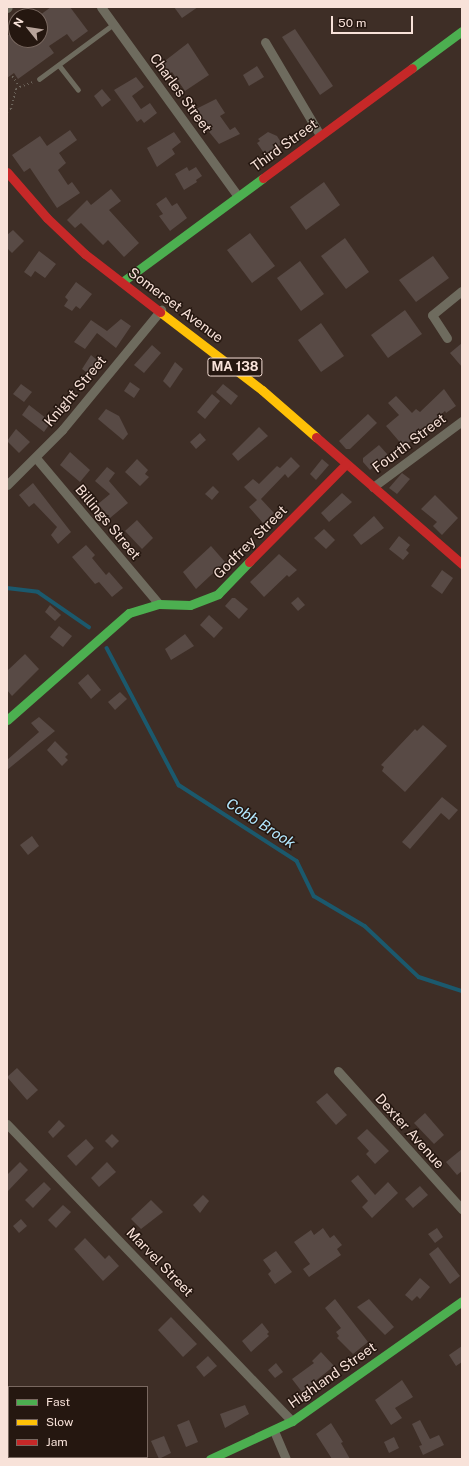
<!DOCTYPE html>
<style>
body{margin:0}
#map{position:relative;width:469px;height:1466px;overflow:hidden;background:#3e2e26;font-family:"Public Sans",sans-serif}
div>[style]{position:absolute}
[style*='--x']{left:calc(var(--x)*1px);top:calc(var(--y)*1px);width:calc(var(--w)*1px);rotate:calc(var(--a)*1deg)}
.stream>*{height:3.5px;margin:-1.75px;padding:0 1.75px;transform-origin:1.75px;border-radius:1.75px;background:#1b596d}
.building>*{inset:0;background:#584a45}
.path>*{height:2px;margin-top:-1px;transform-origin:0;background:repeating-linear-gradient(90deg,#6d655c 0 1px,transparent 0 4px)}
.lane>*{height:4.5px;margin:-2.25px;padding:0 2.25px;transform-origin:2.25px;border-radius:2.25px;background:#6e6b5e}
.street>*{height:9px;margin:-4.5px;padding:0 4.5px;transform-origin:4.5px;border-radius:4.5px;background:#6e6b5e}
.fast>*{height:9px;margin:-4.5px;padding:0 4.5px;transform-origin:4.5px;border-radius:4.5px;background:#4caf50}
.slow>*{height:9px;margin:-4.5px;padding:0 4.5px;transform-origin:4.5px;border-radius:4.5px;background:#ffc107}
.jam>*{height:9px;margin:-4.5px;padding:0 4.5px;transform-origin:4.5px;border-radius:4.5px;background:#c62828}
span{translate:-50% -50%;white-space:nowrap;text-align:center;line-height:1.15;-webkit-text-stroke:3px #251710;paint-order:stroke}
.shield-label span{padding:1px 3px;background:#251710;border:1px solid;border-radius:3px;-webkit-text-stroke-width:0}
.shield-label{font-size:13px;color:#f8e2d9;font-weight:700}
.street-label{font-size:14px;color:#f8e2d9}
.water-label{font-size:15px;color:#b3e8ff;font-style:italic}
.frame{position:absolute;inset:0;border:8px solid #f8e2d9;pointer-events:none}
.legend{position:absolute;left:8px;top:1386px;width:140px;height:72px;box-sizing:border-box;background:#251710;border:1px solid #796860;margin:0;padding:5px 7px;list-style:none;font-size:12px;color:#f8e2d9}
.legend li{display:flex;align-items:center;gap:8px;height:20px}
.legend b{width:20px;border:1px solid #796860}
.north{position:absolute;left:8px;top:8px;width:40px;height:40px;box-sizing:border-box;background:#251710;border:1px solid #796860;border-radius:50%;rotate:300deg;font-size:11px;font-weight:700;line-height:16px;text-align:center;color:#f8e2d9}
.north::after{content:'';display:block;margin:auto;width:14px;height:18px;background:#b7a39a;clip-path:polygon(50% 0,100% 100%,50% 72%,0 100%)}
.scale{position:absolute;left:331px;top:16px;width:82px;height:18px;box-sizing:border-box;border:2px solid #f8e2d9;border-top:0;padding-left:5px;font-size:12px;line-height:14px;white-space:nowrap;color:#f8e2d9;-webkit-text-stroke:3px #251710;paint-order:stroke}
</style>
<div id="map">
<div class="stream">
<div style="--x:7;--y:588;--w:31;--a:7"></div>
<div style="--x:38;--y:592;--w:62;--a:34.5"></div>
<div style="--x:107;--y:648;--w:155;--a:62.3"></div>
<div style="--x:179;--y:785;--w:140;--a:32.8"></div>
<div style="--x:297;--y:861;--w:39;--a:64"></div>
<div style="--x:314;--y:896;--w:59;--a:30.5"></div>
<div style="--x:365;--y:926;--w:74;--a:43.4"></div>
<div style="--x:419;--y:977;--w:45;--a:18"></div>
</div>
<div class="building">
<div style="clip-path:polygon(51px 7px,70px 7px,88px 31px,73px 42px,67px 34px,49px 46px,54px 53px,18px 79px,14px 73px,7px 78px,7px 36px,16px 29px,16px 40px,40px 40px,40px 15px)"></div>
<div style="clip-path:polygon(174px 7px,198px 7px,182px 18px)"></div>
<div style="clip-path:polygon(295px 29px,333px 86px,320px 95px,282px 37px)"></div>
<div style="clip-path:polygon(188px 43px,209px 75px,185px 91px,172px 72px,164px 77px,157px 67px)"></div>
<div style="clip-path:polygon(257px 66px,264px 77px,249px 86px,243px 75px)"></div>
<div style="clip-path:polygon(136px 77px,144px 87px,132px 96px,141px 109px,150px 103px,157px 113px,144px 123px,141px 119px,137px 122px,114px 90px)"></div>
<div style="clip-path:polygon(102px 89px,111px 100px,102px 107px,94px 96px)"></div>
<div style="clip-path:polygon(216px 99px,225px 113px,220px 116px,230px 130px,235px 127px,240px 134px,219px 144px,192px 111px)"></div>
<div style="clip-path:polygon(70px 130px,77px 140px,59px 153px,66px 163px,58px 170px,68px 185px,72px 182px,80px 193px,57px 208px,30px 168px,24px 172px,12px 155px,40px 136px,47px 146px)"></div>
<div style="clip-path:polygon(174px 132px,181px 142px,172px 149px,175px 154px,157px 167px,147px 148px)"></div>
<div style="clip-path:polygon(268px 132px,277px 136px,282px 144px,266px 156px,257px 143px,260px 141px,258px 139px)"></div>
<div style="clip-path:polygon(187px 167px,189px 171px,196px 167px,202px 176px,196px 180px,197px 182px,184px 190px,175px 174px)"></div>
<div style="clip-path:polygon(324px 182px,340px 205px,306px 230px,290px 207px)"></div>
<div style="clip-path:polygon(111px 189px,121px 201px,109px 210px,139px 243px,124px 257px,108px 240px,103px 245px,81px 223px,75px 228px,67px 220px,87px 200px,91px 205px)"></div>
<div style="clip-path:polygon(166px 197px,172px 206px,177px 203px,187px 218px,170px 231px,159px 216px,163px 214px,156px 204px)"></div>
<div style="clip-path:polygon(13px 230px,24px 241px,12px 253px,7px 248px,7px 235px)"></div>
<div style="clip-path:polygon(250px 233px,275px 266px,252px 283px,227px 250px)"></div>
<div style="clip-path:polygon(345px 238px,369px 272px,346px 289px,321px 256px)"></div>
<div style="clip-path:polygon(39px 251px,56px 264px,45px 278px,35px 271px,31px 277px,24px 272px)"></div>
<div style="clip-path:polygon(433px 256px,449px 278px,416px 302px,399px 280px)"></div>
<div style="clip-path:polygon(300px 261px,324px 294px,301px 311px,277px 278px)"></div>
<div style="clip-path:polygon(76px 282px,92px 294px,80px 309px,76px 306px,72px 311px,64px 306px,68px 300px,65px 297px)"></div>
<div style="clip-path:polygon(405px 310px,422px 334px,388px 358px,371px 335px)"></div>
<div style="clip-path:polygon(121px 319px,131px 326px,116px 348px,97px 333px,85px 349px,74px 342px,91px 320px,107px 331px)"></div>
<div style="clip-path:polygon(321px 323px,344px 356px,321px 372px,298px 340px)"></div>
<div style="clip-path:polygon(462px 343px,462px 367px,450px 353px)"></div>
<div style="clip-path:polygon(152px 345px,161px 353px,144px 373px,134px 365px)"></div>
<div style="clip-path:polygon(91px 355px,98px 361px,89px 374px,82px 369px)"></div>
<div style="clip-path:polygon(175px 362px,183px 369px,170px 388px,163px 381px)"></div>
<div style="clip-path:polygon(130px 382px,140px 389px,134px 398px,124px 391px)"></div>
<div style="clip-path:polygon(21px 384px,32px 392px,24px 402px,13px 394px)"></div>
<div style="clip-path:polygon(223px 384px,238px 396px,231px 405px,216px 392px)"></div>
<div style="clip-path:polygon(444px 389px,456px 406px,446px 413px,445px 411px,404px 447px,386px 426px,399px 415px,388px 403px,396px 396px,412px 413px,416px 409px,420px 412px)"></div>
<div style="clip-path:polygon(212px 394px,220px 401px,205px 419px,197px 412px)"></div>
<div style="clip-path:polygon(29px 405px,51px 422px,44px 432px,22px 415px)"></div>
<div style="clip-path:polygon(106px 409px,119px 416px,128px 434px,123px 440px,98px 419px)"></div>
<div style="clip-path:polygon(368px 414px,377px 423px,350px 449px,346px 449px,339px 441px)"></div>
<div style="clip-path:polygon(259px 427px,268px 436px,238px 461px,232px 454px)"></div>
<div style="clip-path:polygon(16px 429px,30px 442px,19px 453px,7px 441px)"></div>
<div style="clip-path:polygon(200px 433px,206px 440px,196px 449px,190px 442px)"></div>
<div style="clip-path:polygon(379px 445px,388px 455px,370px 470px,363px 462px,363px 458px)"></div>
<div style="clip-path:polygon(70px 452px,90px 470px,80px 482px,60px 465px)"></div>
<div style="clip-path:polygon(291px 457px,300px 466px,288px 478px,285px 474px,261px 499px,274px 513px,263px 523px,249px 507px,257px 500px,244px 487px,253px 479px,259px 484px,277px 466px,280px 468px)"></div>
<div style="clip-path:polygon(137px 459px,148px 470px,145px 474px,149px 477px,140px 486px,125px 472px)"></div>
<div style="clip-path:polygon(322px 459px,329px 465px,316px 480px,310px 474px)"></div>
<div style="clip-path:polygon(107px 467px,115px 473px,109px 481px,128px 503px,110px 518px,98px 504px,110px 494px,95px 481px)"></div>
<div style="clip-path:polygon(402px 473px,410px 479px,397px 494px,389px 488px)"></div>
<div style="clip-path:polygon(33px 483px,71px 532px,58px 544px,51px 535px,57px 527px,34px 503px,29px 507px,19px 495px)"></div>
<div style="clip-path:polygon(213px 486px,219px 492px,212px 500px,205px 494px)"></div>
<div style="clip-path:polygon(342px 493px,352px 502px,329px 522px,321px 513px)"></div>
<div style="clip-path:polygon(435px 495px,458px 518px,442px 535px,433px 526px,437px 522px,421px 509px)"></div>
<div style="clip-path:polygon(374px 516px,384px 528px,361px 545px,353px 535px)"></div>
<div style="clip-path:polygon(137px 520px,153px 538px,142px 549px,125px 531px)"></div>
<div style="clip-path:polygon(324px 529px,335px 540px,326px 549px,314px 538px)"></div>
<div style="clip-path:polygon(399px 536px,410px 545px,406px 550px,409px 553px,403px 560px,389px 549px)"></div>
<div style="clip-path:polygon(86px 545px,95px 555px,92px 558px,106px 575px,109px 572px,123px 588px,112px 597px,99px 582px,95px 584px,72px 557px)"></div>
<div style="clip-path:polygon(211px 546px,225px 562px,196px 589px,183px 572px)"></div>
<div style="clip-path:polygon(279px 554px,297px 570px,289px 577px,287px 575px,264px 597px,250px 582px)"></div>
<div style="clip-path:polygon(442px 570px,453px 578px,442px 594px,431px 586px)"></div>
<div style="clip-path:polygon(298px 597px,305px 605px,298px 611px,291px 603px)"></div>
<div style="clip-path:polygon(232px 598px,235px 598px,248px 609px,239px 619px,225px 606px)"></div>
<div style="clip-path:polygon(50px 605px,61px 615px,55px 621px,45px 612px)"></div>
<div style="clip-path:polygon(209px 615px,223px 628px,214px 638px,200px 625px)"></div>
<div style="clip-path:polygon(59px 626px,72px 636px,63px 647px,50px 637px)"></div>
<div style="clip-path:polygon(185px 634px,194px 646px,171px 660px,165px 649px)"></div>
<div style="clip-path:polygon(25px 654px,39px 669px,12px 696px,7px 690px,7px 671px)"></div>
<div style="clip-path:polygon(88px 674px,101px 690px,91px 699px,78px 683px)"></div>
<div style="clip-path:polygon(120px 692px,127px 699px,115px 710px,108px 702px)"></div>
<div style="clip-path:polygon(39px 717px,55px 731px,7px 770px,7px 760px,39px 732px,31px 723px)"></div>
<div style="clip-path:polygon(423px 725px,447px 746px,405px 792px,382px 771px,384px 767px,381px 765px,415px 729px,417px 731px)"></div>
<div style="clip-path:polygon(55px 741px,68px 754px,65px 757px,68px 760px,62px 766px,47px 750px)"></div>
<div style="clip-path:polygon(442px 797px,458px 810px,449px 820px,441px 813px,410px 849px,402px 842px)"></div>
<div style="clip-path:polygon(32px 836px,39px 846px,28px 855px,20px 845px)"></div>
<div style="clip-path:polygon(17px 1068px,38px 1090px,27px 1100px,7px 1077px)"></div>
<div style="clip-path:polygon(327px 1093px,347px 1115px,336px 1125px,316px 1102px)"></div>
<div style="clip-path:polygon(425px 1113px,444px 1135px,434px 1144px,414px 1123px)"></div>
<div style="clip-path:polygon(59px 1120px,65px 1126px,53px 1138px,48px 1132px)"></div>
<div style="clip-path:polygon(367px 1129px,389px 1151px,375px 1164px,366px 1154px,369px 1151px,357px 1138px)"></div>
<div style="clip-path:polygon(112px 1134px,119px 1141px,112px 1148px,105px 1141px)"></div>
<div style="clip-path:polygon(86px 1139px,94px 1148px,76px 1166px,67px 1156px)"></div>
<div style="clip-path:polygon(462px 1149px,462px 1171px,457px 1175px,446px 1162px)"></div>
<div style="clip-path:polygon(20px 1162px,28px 1170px,7px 1192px,7px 1175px)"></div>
<div style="clip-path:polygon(107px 1162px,116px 1172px,99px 1187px,91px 1178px)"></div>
<div style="clip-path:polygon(358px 1175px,375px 1195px,388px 1182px,398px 1193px,372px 1218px,362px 1207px,368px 1201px,351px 1181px)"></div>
<div style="clip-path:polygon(44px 1182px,51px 1189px,33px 1208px,25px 1200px)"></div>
<div style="clip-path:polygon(420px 1186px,428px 1195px,413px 1208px,405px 1199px)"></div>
<div style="clip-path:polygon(203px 1195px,209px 1201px,200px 1213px,193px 1205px)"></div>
<div style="clip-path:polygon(151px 1200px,163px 1212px,141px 1229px,131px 1219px)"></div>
<div style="clip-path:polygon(63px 1205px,71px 1212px,56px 1228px,48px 1220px)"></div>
<div style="clip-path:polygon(21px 1219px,27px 1226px,19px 1233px,13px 1226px)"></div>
<div style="clip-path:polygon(323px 1228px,330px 1238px,334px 1235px,342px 1245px,337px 1249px,341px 1255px,309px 1277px,303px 1269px,310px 1264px,294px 1242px,311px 1230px,314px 1235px)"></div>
<div style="clip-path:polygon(437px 1228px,443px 1237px,435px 1243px,428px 1234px)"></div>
<div style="clip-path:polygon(85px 1238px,105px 1259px,109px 1255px,119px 1266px,103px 1281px,74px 1249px)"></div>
<div style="clip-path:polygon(438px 1247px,460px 1276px,450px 1284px,429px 1254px)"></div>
<div style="clip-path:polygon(276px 1251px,292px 1272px,275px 1284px,268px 1274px,271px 1271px,263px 1260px)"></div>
<div style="clip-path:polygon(420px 1278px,430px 1287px,420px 1299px,417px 1296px,412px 1301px,405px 1295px)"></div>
<div style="clip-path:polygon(335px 1299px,368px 1342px,353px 1354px,337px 1338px,339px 1336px,336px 1332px,341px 1328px,325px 1308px)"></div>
<div style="clip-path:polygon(369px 1299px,394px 1327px,385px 1335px,357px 1307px)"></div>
<div style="clip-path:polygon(171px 1317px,197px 1344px,183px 1357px,158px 1330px)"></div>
<div style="clip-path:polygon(262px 1323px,269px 1332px,267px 1334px,269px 1336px,251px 1352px,242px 1341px)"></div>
<div style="clip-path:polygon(462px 1346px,462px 1362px,456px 1366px,449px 1355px)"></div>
<div style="clip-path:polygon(321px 1352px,334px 1366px,302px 1392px,292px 1379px,314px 1363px,312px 1361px)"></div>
<div style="clip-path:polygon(208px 1356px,217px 1366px,204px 1377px,196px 1367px)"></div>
<div style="clip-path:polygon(276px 1363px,283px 1372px,275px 1378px,268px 1370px)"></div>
<div style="clip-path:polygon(402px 1380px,413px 1397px,395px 1408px,402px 1418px,391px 1425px,375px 1400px)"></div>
<div style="clip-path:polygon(245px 1405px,249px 1414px,225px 1428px,220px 1414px)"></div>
<div style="clip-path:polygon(189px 1420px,198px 1442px,186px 1447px,177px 1425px)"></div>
<div style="clip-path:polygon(420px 1420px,430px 1439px,439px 1435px,444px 1445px,423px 1455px,419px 1446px,422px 1445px,412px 1424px)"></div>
<div style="clip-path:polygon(331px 1423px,343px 1442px,341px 1443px,350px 1459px,332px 1459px,316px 1434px)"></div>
<div style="clip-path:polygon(164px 1436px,171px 1453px,159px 1459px,151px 1441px)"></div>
<div style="clip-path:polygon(394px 1437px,399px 1448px,389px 1453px,384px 1442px)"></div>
</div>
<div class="path">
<div style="--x:20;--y:87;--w:14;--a:-21"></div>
<div style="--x:7;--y:112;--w:5;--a:-37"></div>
<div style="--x:11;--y:109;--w:21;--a:-76"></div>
<div style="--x:16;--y:89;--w:4;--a:-27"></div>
<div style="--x:20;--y:87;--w:14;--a:-126"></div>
</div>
<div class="lane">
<div style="--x:59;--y:65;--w:31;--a:52"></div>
<div style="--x:39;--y:79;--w:93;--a:-36.3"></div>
</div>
<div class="street">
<div style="--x:101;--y:7;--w:233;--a:54.1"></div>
<div style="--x:7;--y:8;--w:1;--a:-45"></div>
<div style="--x:265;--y:42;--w:108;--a:59.4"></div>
<div style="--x:447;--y:338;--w:27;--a:-123"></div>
<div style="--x:432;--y:315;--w:38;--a:-39"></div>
<div style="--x:36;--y:458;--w:191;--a:49.9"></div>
<div style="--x:7;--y:485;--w:78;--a:-45"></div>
<div style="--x:62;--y:430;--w:156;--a:-50.5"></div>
<div style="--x:373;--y:487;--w:111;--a:-36.6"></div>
<div style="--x:338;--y:1071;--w:186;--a:48.1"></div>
<div style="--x:7;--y:1124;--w:412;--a:46.2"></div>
<div style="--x:274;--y:1431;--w:30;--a:67"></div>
</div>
<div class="fast">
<div style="--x:412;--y:68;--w:62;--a:-36.5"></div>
<div style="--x:122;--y:282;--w:175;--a:-36.4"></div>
<div style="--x:7;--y:720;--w:162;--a:-41.3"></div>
<div style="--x:129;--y:613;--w:31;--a:-17"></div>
<div style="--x:159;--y:604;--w:31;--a:2"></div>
<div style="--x:190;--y:605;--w:30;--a:-21"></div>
<div style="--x:218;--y:594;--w:45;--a:-45.9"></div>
<div style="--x:210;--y:1459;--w:90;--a:-24.9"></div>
<div style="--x:292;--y:1421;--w:208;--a:-35.2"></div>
</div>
<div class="slow">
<div style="--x:160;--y:312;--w:128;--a:37.4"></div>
<div style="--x:262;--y:390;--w:72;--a:41"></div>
</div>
<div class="jam">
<div style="--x:7;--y:172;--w:61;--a:49"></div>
<div style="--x:47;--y:218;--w:52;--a:43.5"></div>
<div style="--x:85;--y:254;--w:95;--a:37.7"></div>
<div style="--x:263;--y:178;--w:185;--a:-36.4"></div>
<div style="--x:316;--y:437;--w:194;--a:41"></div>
<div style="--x:249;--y:562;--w:138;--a:-45.3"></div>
</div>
<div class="shield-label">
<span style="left:235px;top:367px">MA 138</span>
</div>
<div class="street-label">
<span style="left:181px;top:93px;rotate:54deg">Charles Street</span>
<span style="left:284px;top:145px;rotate:-36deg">Third Street</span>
<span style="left:176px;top:305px;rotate:37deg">Somerset Avenue</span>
<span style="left:75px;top:391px;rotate:-50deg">Knight Street</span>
<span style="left:409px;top:443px;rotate:-37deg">Fourth Street</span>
<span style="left:108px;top:522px;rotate:50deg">Billings Street</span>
<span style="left:250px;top:542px;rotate:-45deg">Godfrey Street</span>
<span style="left:410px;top:1131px;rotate:48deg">Dexter Avenue</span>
<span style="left:160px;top:1262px;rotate:46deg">Marvel Street</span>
<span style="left:332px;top:1375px;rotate:-35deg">Highland Street</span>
</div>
<div class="water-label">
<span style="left:261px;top:823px;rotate:33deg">Cobb Brook</span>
</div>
<div class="frame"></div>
<ul class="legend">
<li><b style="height:5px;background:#4caf50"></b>Fast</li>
<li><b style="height:5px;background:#ffc107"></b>Slow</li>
<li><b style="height:5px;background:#c62828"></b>Jam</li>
</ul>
<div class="north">N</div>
<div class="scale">50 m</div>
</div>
